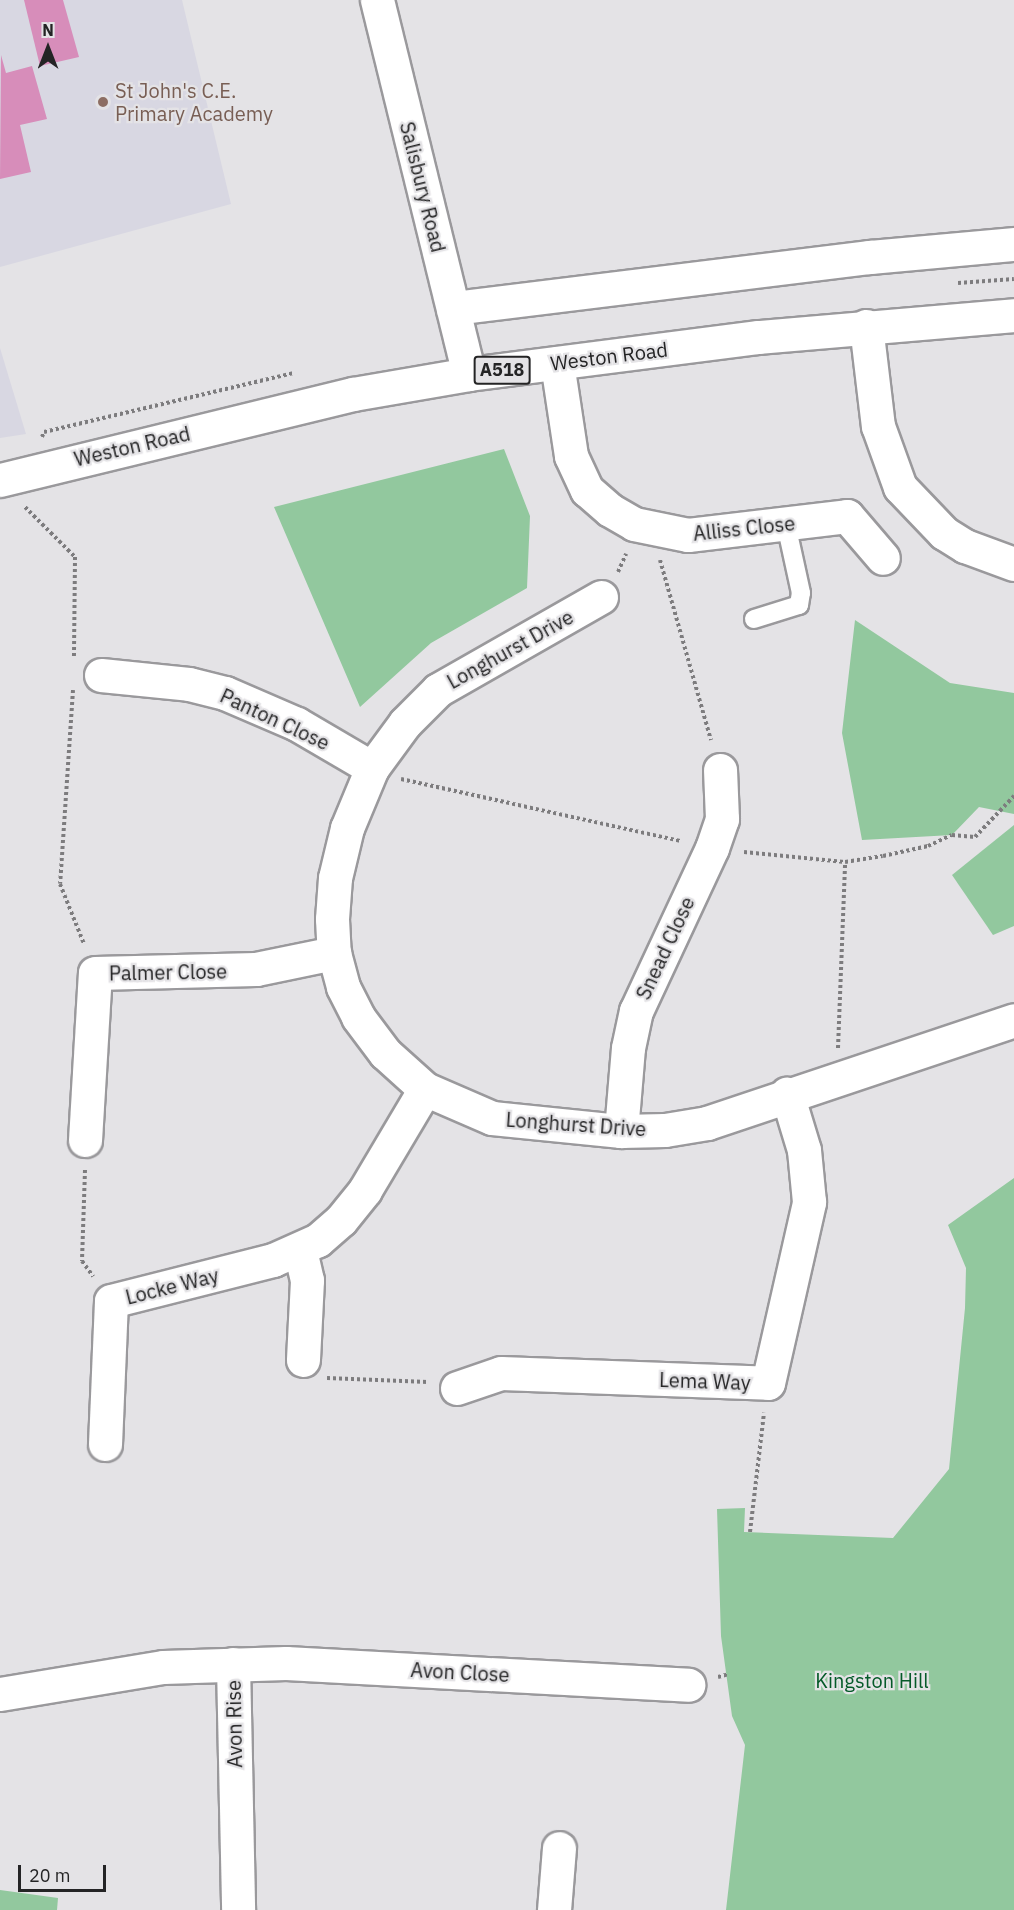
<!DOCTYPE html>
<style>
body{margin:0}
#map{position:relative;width:1014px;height:1910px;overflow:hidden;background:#e4e3e6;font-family:"IBM Plex Sans",sans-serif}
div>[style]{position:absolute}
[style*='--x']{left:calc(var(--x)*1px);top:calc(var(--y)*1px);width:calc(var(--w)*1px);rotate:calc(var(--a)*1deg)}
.built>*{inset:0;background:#d8d7e2}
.green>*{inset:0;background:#92c89e}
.building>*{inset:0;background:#d78dba}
.path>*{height:4px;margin-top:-2px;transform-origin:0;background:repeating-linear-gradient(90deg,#7d7c7e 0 3px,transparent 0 6px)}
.roads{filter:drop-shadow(2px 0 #9a999c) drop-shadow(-2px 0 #9a999c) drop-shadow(0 2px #9a999c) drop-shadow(0 -2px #9a999c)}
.service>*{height:18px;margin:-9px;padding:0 9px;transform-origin:9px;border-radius:9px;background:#fff}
.minor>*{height:33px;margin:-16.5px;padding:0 16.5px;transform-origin:16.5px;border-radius:16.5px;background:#fff}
.trunk>*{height:33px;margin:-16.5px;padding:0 16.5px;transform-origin:16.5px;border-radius:16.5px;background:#fff}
.dots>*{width:16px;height:16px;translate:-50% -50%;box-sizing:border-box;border:3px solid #e4e3e6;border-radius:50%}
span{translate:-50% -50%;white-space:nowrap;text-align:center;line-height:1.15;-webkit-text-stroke:4.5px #e4e3e6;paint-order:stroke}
.shield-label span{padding:2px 4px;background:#e4e3e6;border:2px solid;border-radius:4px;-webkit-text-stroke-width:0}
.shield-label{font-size:18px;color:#242425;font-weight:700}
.education-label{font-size:20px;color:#785e54}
.left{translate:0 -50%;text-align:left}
.street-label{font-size:20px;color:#242425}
.park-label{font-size:20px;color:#055a29}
.north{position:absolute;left:18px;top:18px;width:60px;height:60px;-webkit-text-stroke:4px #e4e3e6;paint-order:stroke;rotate:0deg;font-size:16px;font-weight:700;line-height:24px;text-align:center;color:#242425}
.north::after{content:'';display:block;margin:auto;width:21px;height:27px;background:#242425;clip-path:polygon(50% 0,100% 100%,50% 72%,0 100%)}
.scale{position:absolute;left:18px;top:1865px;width:88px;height:27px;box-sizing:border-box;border:3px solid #242425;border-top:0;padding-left:8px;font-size:18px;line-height:21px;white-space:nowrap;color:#242425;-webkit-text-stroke:4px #e4e3e6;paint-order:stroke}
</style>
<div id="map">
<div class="built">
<div style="clip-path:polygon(0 0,182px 0,231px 204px,0 267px)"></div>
<div style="clip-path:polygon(0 348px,26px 434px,0 438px)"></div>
</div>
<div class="green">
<div style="clip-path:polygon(504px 449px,530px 516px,527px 588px,431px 643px,360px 707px,274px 507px)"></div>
<div style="clip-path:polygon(855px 620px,950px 683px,1014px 693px,1014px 814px,979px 807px,952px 835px,862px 840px,842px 733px)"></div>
<div style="clip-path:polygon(1014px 825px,1014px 926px,993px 935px,952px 875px)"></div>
<div style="clip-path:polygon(1014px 1178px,1014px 1910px,726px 1910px,745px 1745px,732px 1716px,721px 1636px,717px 1509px,745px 1508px,744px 1532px,893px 1538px,949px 1469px,965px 1308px,966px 1268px,948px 1225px)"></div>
<div style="clip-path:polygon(0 1890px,58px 1898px,57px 1910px,0 1910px)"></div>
</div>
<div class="building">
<div style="clip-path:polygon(24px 0,63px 0,79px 57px,40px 66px)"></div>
<div style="clip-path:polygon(1px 55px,6px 73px,32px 66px,47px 119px,20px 125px,31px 172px,0 179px)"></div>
</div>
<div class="path">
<div style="--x:958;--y:283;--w:56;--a:-4.1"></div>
<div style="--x:42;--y:437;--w:5;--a:-68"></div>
<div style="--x:44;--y:432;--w:257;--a:-13.3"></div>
<div style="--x:25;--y:507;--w:71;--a:45"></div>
<div style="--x:75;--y:557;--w:101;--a:90.6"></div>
<div style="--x:660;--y:560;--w:187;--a:74.2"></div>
<div style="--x:618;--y:572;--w:20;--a:-66"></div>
<div style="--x:73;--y:690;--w:194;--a:93.8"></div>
<div style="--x:60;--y:884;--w:65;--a:68.2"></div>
<div style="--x:401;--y:779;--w:287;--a:12.5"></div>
<div style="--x:744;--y:852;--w:101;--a:5.7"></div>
<div style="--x:845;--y:862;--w:38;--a:-9"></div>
<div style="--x:883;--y:856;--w:46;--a:-12.5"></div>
<div style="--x:928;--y:846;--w:26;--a:-25"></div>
<div style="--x:952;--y:835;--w:23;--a:5"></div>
<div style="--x:975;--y:837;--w:57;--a:-46.4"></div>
<div style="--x:838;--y:1048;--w:186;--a:-87.8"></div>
<div style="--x:85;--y:1170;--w:91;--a:91.9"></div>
<div style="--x:82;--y:1261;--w:19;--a:54"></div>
<div style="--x:327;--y:1378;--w:101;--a:2.3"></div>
<div style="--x:750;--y:1532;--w:120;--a:-83.3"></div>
<div style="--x:718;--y:1677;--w:11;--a:-15"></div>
</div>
<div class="roads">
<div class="service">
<div style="--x:754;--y:619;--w:47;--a:-17.3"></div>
<div style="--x:799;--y:605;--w:12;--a:-81"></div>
<div style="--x:801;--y:593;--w:71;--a:-102.3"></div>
</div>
<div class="minor">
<div style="--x:377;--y:0;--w:385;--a:76.2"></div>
<div style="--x:453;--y:308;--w:420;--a:-7"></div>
<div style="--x:870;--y:257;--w:145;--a:-5.2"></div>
<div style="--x:866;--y:326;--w:101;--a:83.2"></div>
<div style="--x:878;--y:426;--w:65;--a:70.2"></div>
<div style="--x:900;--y:487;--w:64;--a:46.3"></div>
<div style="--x:944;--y:533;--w:25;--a:32"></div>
<div style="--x:965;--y:546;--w:52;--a:20.2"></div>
<div style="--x:557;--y:363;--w:94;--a:81.4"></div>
<div style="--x:571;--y:456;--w:38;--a:65"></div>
<div style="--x:587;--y:490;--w:30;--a:41"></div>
<div style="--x:610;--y:510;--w:28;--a:30"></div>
<div style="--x:634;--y:524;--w:55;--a:11.5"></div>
<div style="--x:688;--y:535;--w:160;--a:-6.8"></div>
<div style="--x:847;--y:516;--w:55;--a:49.4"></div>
<div style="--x:601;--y:597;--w:188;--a:150.3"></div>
<div style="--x:438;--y:690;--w:47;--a:135"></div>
<div style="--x:405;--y:723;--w:56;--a:126.3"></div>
<div style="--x:372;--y:768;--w:65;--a:112.6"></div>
<div style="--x:347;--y:828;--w:51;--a:103.5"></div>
<div style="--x:335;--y:878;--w:41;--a:94.2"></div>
<div style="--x:332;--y:919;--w:34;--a:87"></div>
<div style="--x:334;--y:953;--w:35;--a:75"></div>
<div style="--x:343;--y:987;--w:34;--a:63"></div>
<div style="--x:358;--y:1017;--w:45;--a:53.1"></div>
<div style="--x:385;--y:1053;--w:54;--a:42"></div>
<div style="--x:425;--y:1089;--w:73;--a:23.4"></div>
<div style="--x:492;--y:1118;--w:130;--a:5.8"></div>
<div style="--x:621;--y:1131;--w:44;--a:-1.3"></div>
<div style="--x:665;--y:1130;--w:43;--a:-9.5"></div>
<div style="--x:707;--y:1123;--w:324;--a:-18.5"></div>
<div style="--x:101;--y:675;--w:88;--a:5.8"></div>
<div style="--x:189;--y:684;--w:37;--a:14"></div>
<div style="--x:225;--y:693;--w:78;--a:23.3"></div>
<div style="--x:297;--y:724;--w:87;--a:30.4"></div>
<div style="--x:621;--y:1131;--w:83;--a:-85.2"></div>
<div style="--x:628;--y:1048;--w:38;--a:-78"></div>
<div style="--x:636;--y:1011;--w:180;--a:-65"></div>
<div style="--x:712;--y:848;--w:31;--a:-71"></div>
<div style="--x:722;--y:819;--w:49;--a:-92.3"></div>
<div style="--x:85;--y:1140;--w:167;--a:-86.6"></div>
<div style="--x:95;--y:973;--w:161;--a:-1.4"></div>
<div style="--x:256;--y:969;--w:80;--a:-11.6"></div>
<div style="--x:300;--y:1250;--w:31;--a:77"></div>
<div style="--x:307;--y:1280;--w:80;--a:92.9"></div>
<div style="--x:457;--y:1388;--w:46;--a:-18.8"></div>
<div style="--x:501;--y:1373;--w:267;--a:2.1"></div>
<div style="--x:768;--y:1383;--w:186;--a:-77.2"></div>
<div style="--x:809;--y:1202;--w:52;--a:-95.5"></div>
<div style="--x:804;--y:1150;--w:59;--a:-106.9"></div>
<div style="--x:105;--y:1444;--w:143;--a:-87.6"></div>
<div style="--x:111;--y:1301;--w:167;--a:-14.2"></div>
<div style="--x:273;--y:1260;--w:49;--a:-24"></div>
<div style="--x:318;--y:1240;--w:30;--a:-41"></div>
<div style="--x:341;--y:1220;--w:38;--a:-51"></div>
<div style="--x:365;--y:1190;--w:117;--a:-59.3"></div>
<div style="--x:233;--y:1664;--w:246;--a:88.8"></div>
<div style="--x:0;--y:1694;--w:165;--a:-9.4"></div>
<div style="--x:163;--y:1667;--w:123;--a:-1.9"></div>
<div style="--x:286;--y:1663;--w:403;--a:3.1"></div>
<div style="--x:554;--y:1910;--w:62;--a:-85.4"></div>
</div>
<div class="trunk">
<div style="--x:0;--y:480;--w:363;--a:-13.7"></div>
<div style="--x:353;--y:394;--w:118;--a:-9.8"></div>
<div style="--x:469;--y:374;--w:292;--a:-7.3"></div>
<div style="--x:759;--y:337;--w:256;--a:-4.9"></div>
</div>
</div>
<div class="dots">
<div style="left:103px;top:102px;background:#8d6e63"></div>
</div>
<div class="shield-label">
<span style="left:502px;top:370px">A518</span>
</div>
<div class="education-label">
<span class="left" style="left:115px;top:102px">St John's C.E.<br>Primary Academy</span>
</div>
<div class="street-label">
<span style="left:423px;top:187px;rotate:76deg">Salisbury Road</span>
<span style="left:609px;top:356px;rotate:-7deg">Weston Road</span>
<span style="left:132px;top:446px;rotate:-13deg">Weston Road</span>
<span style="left:744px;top:528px;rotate:-6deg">Alliss Close</span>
<span style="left:510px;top:649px;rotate:-29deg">Longhurst Drive</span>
<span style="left:275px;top:719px;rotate:25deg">Panton Close</span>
<span style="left:665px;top:948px;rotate:-65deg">Snead Close</span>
<span style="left:168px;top:972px;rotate:-1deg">Palmer Close</span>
<span style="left:576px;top:1124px;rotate:4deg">Longhurst Drive</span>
<span style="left:172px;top:1286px;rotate:-14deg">Locke Way</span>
<span style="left:705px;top:1381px;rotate:2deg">Lema Way</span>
<span style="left:460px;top:1672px;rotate:3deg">Avon Close</span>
<span style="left:234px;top:1724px;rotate:-91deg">Avon Rise</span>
</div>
<div class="park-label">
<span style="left:872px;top:1680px">Kingston Hill</span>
</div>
<div class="north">N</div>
<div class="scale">20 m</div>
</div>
